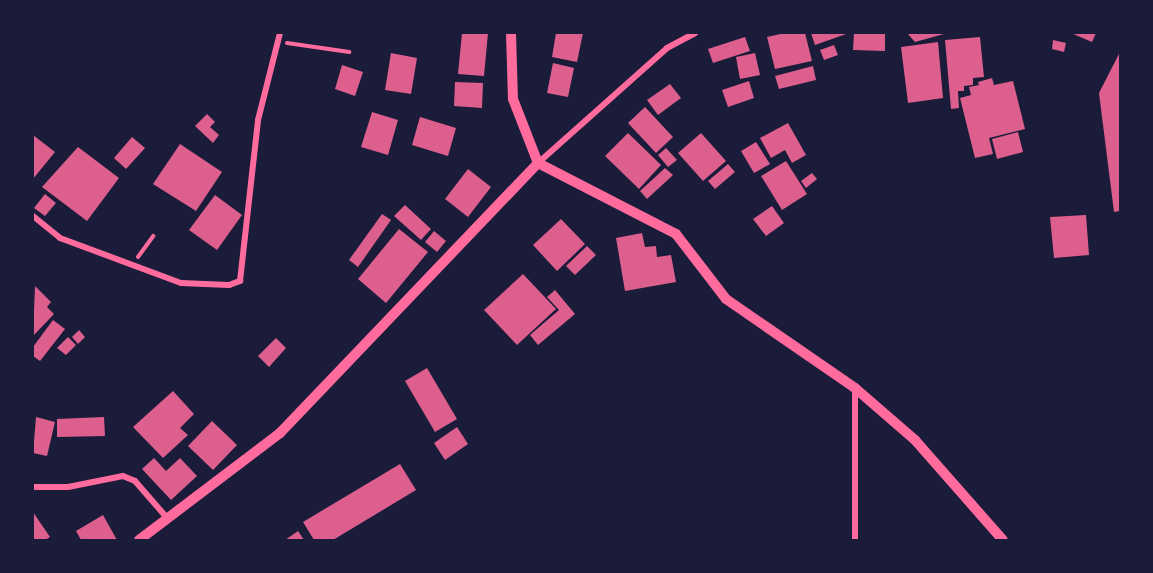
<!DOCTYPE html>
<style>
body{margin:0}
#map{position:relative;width:1153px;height:573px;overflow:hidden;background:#1b1b3a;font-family:"Work Sans",sans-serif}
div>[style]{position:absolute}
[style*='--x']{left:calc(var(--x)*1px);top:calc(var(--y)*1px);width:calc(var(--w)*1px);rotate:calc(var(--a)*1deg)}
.building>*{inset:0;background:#dd5f8e}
.path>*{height:4px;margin:-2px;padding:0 2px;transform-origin:2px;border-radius:2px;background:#ff6b9d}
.minor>*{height:6px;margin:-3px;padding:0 3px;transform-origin:3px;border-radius:3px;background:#ff6b9d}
.tertiary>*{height:10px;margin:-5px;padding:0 5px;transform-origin:5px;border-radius:5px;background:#ff6b9d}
span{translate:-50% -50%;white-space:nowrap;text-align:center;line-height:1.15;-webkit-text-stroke:5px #1b1b3a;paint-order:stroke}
.frame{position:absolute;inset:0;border:34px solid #1b1b3a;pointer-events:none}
</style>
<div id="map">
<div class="building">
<div style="clip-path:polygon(462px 33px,488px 33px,484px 76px,458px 74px)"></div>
<div style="clip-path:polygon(556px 33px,583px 33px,577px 62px,552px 57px)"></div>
<div style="clip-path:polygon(785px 33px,805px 33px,812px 61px,775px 69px,767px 37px)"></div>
<div style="clip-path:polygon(811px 33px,849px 33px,815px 45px)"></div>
<div style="clip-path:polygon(854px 33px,885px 33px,885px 51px,853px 50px)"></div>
<div style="clip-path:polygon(907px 33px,944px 33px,944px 34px,915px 42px)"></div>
<div style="clip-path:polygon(1071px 33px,1096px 33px,1092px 42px)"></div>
<div style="clip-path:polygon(745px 37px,750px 51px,713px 63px,708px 49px)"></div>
<div style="clip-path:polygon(980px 37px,984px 77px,973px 78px,973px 85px,964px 86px,964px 91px,958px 91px,959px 108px,951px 109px,945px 40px)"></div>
<div style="clip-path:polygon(1053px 40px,1066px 43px,1064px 52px,1052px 49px)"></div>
<div style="clip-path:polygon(938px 42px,943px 98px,908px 103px,901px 47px)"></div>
<div style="clip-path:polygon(834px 45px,838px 55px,824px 60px,820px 50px)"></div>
<div style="clip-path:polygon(1120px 52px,1120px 211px,1114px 212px,1099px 93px)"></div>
<div style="clip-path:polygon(391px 53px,417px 58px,411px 94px,385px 90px)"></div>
<div style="clip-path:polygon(755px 53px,760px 75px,740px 79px,736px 57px)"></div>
<div style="clip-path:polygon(553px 63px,574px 68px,568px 97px,547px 93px)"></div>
<div style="clip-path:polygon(342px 65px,363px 72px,355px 96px,335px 89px)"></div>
<div style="clip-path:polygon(813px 66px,816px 80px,779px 89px,775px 76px)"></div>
<div style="clip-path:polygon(992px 78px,994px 85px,1013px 81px,1025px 129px,989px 138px,993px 154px,975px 158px,960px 98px,971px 95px,969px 87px,979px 85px,978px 82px)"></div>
<div style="clip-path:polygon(749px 81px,754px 98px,728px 107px,722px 90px)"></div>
<div style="clip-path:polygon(455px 82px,483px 83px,482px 108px,454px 106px)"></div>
<div style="clip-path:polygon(670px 84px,681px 98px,658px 115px,647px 100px)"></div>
<div style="clip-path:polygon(645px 107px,673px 137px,656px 153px,628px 123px)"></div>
<div style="clip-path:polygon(372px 112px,398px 120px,388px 155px,361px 147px)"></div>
<div style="clip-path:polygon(207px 114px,215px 122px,210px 127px,219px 135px,213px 143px,195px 126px)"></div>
<div style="clip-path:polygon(420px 117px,456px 128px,448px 156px,412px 145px)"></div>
<div style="clip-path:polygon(788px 123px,806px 155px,792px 163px,785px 150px,771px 158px,760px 138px)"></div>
<div style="clip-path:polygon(1018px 132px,1023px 152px,997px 159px,992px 139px)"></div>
<div style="clip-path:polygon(628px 133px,661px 165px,639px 189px,605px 156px)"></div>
<div style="clip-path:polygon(701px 133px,726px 161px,703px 181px,678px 153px)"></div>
<div style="clip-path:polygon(33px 135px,55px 152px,33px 179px)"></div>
<div style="clip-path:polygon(132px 137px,145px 148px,126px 169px,114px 158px)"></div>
<div style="clip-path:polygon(756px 142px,770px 164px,754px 173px,741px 151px)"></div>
<div style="clip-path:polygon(180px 144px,222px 172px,196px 211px,153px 184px)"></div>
<div style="clip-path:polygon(78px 147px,119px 178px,87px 221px,42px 187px)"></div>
<div style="clip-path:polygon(666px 148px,677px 160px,668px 167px,658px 155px)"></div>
<div style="clip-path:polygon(786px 161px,807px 194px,782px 210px,761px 176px)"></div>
<div style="clip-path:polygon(728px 164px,735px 172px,715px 189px,708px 181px)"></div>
<div style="clip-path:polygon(665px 168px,673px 175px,647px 199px,640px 191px)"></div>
<div style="clip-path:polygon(468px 169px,491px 187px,468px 217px,445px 199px)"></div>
<div style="clip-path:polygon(812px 173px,817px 179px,806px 188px,801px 181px)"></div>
<div style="clip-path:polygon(45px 194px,56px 203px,45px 216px,34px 208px)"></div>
<div style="clip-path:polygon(215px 195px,242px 215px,217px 250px,189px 230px)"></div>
<div style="clip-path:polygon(405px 205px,431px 229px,421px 240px,394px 216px)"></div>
<div style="clip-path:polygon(772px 206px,784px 223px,766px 236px,753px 219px)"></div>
<div style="clip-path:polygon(382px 214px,391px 220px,358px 267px,349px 260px)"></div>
<div style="clip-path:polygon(1086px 215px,1089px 255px,1054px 258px,1050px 217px)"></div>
<div style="clip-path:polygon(561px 219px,585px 244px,557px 271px,533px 245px)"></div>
<div style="clip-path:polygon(399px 229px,428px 252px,386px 303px,358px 279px)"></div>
<div style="clip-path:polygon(434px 231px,446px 241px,437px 252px,425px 242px)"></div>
<div style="clip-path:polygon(642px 233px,645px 247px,656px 246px,657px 257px,671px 255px,676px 282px,625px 291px,616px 238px)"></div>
<div style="clip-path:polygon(587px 246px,596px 255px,575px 275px,566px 266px)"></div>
<div style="clip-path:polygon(523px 274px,556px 309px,517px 345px,484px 310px)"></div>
<div style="clip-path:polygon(35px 286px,51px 302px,47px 307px,54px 314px,33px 336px)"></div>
<div style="clip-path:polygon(555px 290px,575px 314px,538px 345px,530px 335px,559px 310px,547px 297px)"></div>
<div style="clip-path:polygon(53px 320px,65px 329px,40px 361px,33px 356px,33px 347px)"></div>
<div style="clip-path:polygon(79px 330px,85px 337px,78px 344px,72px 337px)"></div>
<div style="clip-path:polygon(68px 337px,76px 345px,66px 355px,57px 348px)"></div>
<div style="clip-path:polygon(276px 338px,286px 348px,269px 367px,258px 356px)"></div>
<div style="clip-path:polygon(427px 368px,457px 419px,435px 432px,405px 381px)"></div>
<div style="clip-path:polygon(173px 391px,194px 414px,180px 428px,188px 435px,163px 458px,133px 427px)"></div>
<div style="clip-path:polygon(36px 417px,55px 422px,47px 456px,33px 453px)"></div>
<div style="clip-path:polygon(104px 417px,105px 436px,57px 437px,57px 419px)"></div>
<div style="clip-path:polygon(212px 421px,237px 445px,213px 470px,188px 446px)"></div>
<div style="clip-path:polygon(457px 427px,468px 444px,445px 460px,434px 443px)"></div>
<div style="clip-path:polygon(154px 458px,166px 471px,180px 458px,197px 476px,171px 500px,142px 469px)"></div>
<div style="clip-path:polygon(400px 464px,416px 490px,333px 540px,314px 540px,303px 522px)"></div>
<div style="clip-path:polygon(33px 512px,50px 537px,45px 540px,33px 540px)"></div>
<div style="clip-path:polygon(103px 515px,117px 540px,81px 540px,76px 531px)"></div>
<div style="clip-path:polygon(298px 531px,304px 540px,285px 540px)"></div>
</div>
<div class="path">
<div style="--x:287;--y:43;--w:63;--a:8.3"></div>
<div style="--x:138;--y:257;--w:26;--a:-54"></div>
</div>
<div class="minor">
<div style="--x:538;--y:163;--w:173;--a:-41.7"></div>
<div style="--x:667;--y:48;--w:32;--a:-28"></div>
<div style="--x:33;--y:216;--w:35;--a:39"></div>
<div style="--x:60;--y:238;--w:129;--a:20.4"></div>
<div style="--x:181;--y:283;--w:48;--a:2.4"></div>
<div style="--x:229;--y:285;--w:12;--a:-20"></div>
<div style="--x:240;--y:281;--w:162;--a:-83.6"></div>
<div style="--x:258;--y:120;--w:90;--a:-75.8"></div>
<div style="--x:855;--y:389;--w:151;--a:90"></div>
<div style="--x:33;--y:487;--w:35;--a:0"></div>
<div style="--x:68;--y:487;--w:56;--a:-11.3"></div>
<div style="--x:123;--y:476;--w:13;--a:23"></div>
<div style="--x:135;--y:481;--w:50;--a:49"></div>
</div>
<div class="tertiary">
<div style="--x:511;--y:33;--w:66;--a:88.3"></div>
<div style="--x:513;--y:99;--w:69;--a:68.7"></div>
<div style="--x:538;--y:163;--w:155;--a:27.2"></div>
<div style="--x:676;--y:234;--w:82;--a:52.4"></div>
<div style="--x:726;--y:299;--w:157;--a:34.6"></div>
<div style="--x:855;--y:388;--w:79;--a:40.9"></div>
<div style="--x:915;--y:440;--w:133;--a:48.7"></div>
<div style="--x:139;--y:540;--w:177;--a:-37.2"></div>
<div style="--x:280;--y:433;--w:373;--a:-46.3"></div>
</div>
<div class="frame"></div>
</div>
